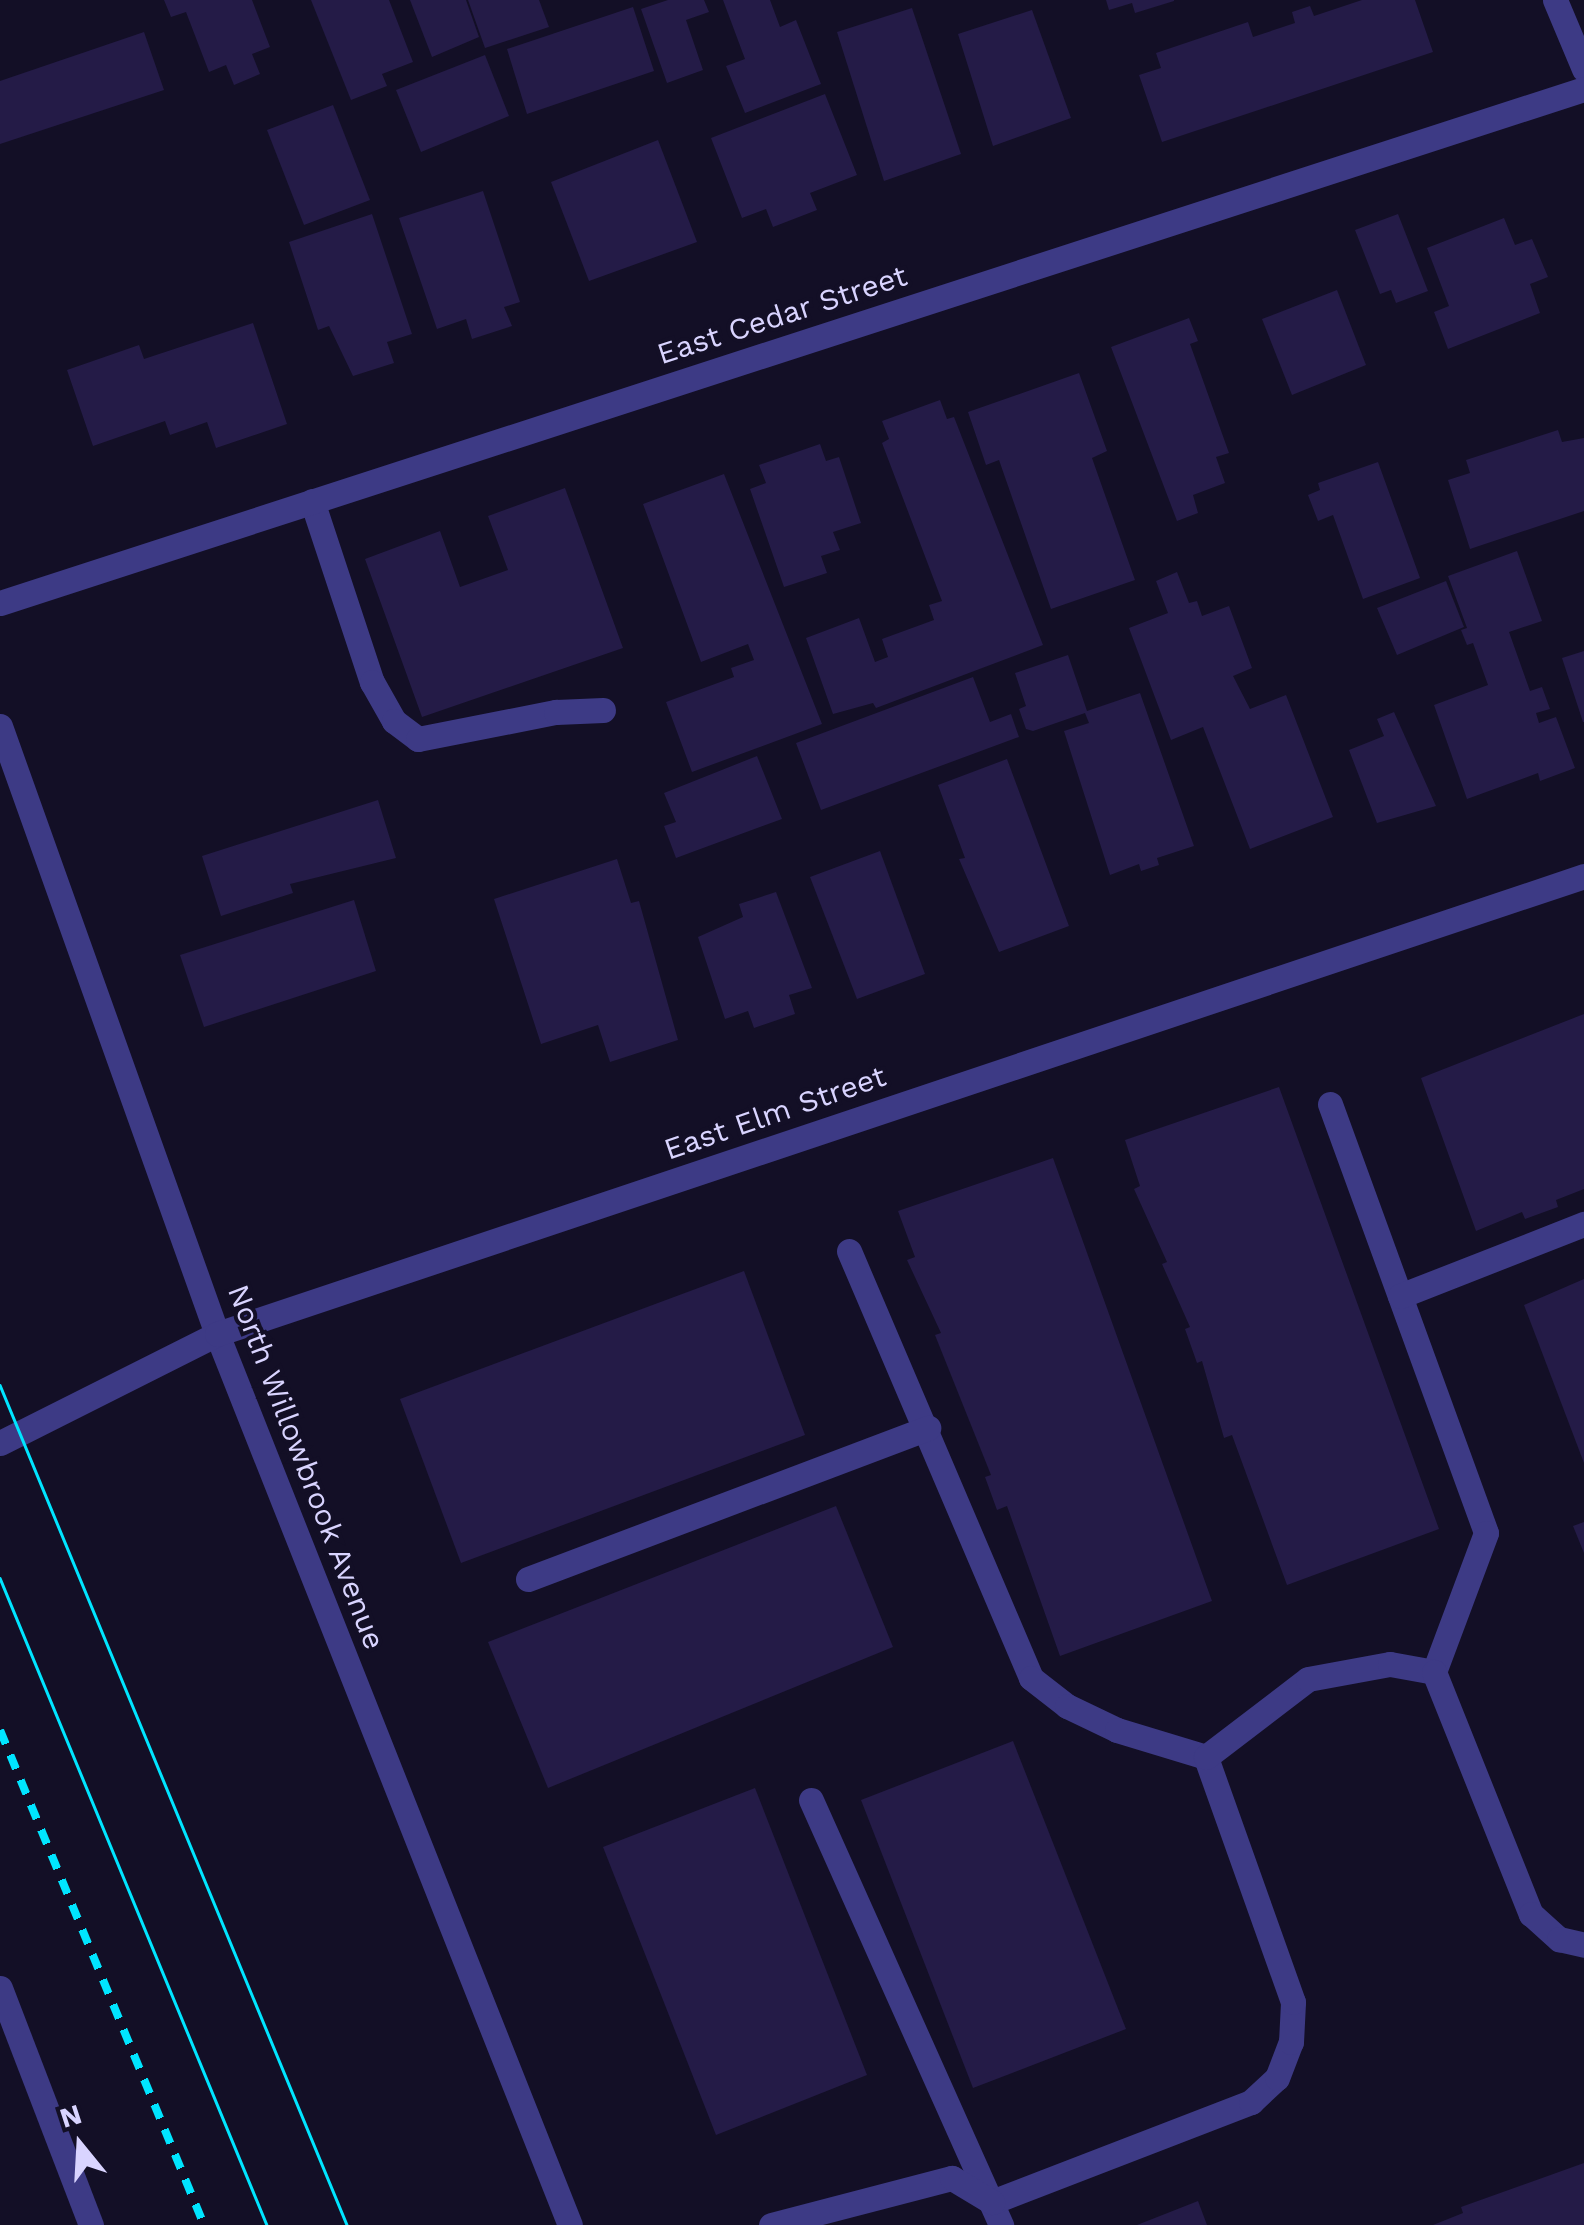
<!DOCTYPE html>
<style>
body{margin:0}
#map{position:relative;width:1584px;height:2225px;overflow:hidden;background:#130f26;font-family:"Work Sans",sans-serif}
div>[style]{position:absolute}
[style*='--x']{left:calc(var(--x)*1px);top:calc(var(--y)*1px);width:calc(var(--w)*1px);rotate:calc(var(--a)*1deg)}
.building>*{inset:0;background:#241b47}
.lane>*{height:25px;margin:-12.5px;padding:0 12.5px;transform-origin:12.5px;border-radius:12.5px;background:#3d3a85}
.street>*{height:25px;margin:-12.5px;padding:0 12.5px;transform-origin:12.5px;border-radius:12.5px;background:#3d3a85}
.tram>*{height:2.5px;margin:-1.25px;padding:0 1.25px;transform-origin:1.25px;border-radius:1.25px;background:#00e5ff}
.rail>*{height:8px;margin-top:-4px;transform-origin:0;background:repeating-linear-gradient(90deg,#00e5ff 0 15px,transparent 0 27px)}
span{translate:-50% -50%;white-space:nowrap;text-align:center;line-height:1.15;-webkit-text-stroke:8px #130f26;paint-order:stroke}
.street-label{font-size:30px;color:#d9d4ff}
.north{position:absolute;left:30px;top:2095px;width:100px;height:100px;-webkit-text-stroke:8px #130f26;paint-order:stroke;rotate:342deg;font-size:28px;font-weight:700;line-height:40px;text-align:center;color:#d9d4ff}
.north::after{content:'';display:block;margin:auto;width:35px;height:45px;background:#d9d4ff;clip-path:polygon(50% 0,100% 100%,50% 72%,0 100%)}
</style>
<div id="map">
<div class="building">
<div style="clip-path:polygon(164px 0,252px 0,270px 47px,252px 54px,260px 74px,234px 85px,226px 65px,209px 72px,186px 12px,171px 17px)"></div>
<div style="clip-path:polygon(311px 0,389px 0,413px 62px,382px 74px,387px 86px,351px 100px)"></div>
<div style="clip-path:polygon(410px 0,466px 0,479px 37px,432px 57px)"></div>
<div style="clip-path:polygon(468px 0,539px 0,549px 27px,485px 48px)"></div>
<div style="clip-path:polygon(668px 0,704px 0,709px 12px,686px 20px,703px 70px,667px 83px,641px 9px)"></div>
<div style="clip-path:polygon(723px 0,770px 0,780px 27px,796px 20px,821px 84px,745px 113px,726px 66px,745px 59px)"></div>
<div style="clip-path:polygon(1106px 0,1174px 0,1174px 1px,1135px 13px,1132px 3px,1109px 10px)"></div>
<div style="clip-path:polygon(1362px 0,1415px 0,1433px 52px,1162px 142px,1139px 75px,1161px 68px,1156px 53px,1248px 22px,1253px 37px,1295px 23px,1292px 12px,1310px 6px,1314px 16px)"></div>
<div style="clip-path:polygon(633px 7px,654px 71px,527px 114px,507px 49px)"></div>
<div style="clip-path:polygon(912px 8px,961px 154px,884px 181px,837px 32px)"></div>
<div style="clip-path:polygon(1032px 10px,1071px 118px,993px 146px,958px 34px)"></div>
<div style="clip-path:polygon(144px 32px,164px 90px,0 144px,0 81px)"></div>
<div style="clip-path:polygon(485px 55px,509px 116px,421px 152px,396px 90px)"></div>
<div style="clip-path:polygon(825px 94px,857px 175px,810px 193px,817px 210px,773px 227px,766px 209px,742px 218px,711px 138px)"></div>
<div style="clip-path:polygon(333px 105px,370px 200px,304px 225px,267px 130px)"></div>
<div style="clip-path:polygon(658px 140px,697px 242px,589px 281px,551px 182px)"></div>
<div style="clip-path:polygon(483px 191px,520px 302px,504px 307px,512px 326px,472px 339px,466px 319px,437px 329px,399px 218px)"></div>
<div style="clip-path:polygon(372px 214px,412px 334px,387px 342px,394px 363px,353px 376px,329px 326px,318px 330px,289px 242px)"></div>
<div style="clip-path:polygon(1398px 214px,1428px 291px,1396px 303px,1391px 290px,1380px 294px,1355px 230px)"></div>
<div style="clip-path:polygon(1504px 218px,1515px 245px,1532px 239px,1548px 277px,1530px 284px,1540px 313px,1448px 349px,1434px 312px,1449px 306px,1427px 248px)"></div>
<div style="clip-path:polygon(1337px 290px,1366px 365px,1292px 395px,1262px 319px)"></div>
<div style="clip-path:polygon(1189px 318px,1198px 341px,1190px 344px,1229px 453px,1216px 457px,1225px 483px,1193px 495px,1198px 513px,1177px 521px,1111px 347px)"></div>
<div style="clip-path:polygon(253px 323px,287px 424px,216px 448px,207px 422px,170px 435px,165px 421px,93px 446px,67px 370px,139px 345px,144px 359px)"></div>
<div style="clip-path:polygon(1079px 373px,1107px 451px,1092px 458px,1135px 580px,1051px 609px,999px 460px,986px 465px,968px 412px)"></div>
<div style="clip-path:polygon(940px 400px,947px 419px,954px 417px,1043px 645px,876px 708px,873px 703px,833px 714px,806px 638px,859px 618px,875px 662px,888px 657px,882px 639px,934px 620px,929px 605px,942px 601px,882px 443px,889px 439px,882px 421px)"></div>
<div style="clip-path:polygon(1558px 430px,1562px 442px,1584px 438px,1584px 511px,1470px 549px,1448px 480px,1470px 473px,1466px 460px)"></div>
<div style="clip-path:polygon(820px 444px,826px 461px,839px 457px,861px 523px,833px 532px,840px 550px,821px 556px,827px 573px,784px 587px,750px 489px,766px 483px,759px 465px)"></div>
<div style="clip-path:polygon(1378px 462px,1420px 578px,1363px 599px,1333px 515px,1318px 521px,1308px 495px,1320px 490px,1318px 483px)"></div>
<div style="clip-path:polygon(724px 474px,822px 724px,692px 772px,666px 702px,734px 677px,731px 668px,754px 660px,748px 644px,701px 662px,643px 504px)"></div>
<div style="clip-path:polygon(565px 488px,623px 648px,422px 717px,365px 559px,440px 531px,460px 587px,508px 570px,488px 516px)"></div>
<div style="clip-path:polygon(1517px 551px,1542px 621px,1509px 632px,1530px 691px,1542px 687px,1550px 709px,1536px 713px,1539px 723px,1556px 717px,1575px 768px,1540px 781px,1538px 773px,1467px 799px,1434px 705px,1488px 685px,1473px 643px,1467px 645px,1461px 630px,1467px 628px,1448px 576px)"></div>
<div style="clip-path:polygon(1177px 572px,1189px 603px,1197px 601px,1202px 616px,1229px 606px,1252px 668px,1233px 676px,1250px 709px,1286px 695px,1333px 817px,1250px 849px,1203px 727px,1171px 740px,1129px 628px,1168px 613px,1156px 581px)"></div>
<div style="clip-path:polygon(1446px 581px,1464px 627px,1397px 655px,1377px 608px)"></div>
<div style="clip-path:polygon(1584px 651px,1584px 722px,1583px 722px,1562px 658px)"></div>
<div style="clip-path:polygon(1068px 655px,1087px 711px,1140px 693px,1194px 846px,1157px 858px,1159px 865px,1141px 871px,1139px 864px,1110px 875px,1064px 731px,1089px 723px,1085px 713px,1033px 731px,1026px 729px,1019px 709px,1026px 706px,1015px 673px)"></div>
<div style="clip-path:polygon(973px 677px,990px 722px,1011px 714px,1019px 737px,821px 810px,796px 743px)"></div>
<div style="clip-path:polygon(1394px 712px,1436px 806px,1377px 823px,1349px 750px,1384px 736px,1377px 719px)"></div>
<div style="clip-path:polygon(757px 756px,782px 819px,676px 858px,664px 826px,676px 822px,664px 793px)"></div>
<div style="clip-path:polygon(1007px 759px,1069px 926px,999px 952px,959px 859px,965px 858px,938px 785px)"></div>
<div style="clip-path:polygon(378px 800px,396px 858px,290px 884px,293px 893px,221px 916px,202px 856px)"></div>
<div style="clip-path:polygon(880px 851px,925px 974px,857px 999px,810px 877px)"></div>
<div style="clip-path:polygon(617px 859px,631px 903px,639px 901px,678px 1040px,610px 1062px,598px 1025px,541px 1044px,494px 899px)"></div>
<div style="clip-path:polygon(776px 892px,812px 988px,789px 995px,795px 1014px,754px 1028px,748px 1011px,725px 1019px,698px 937px,743px 917px,739px 904px)"></div>
<div style="clip-path:polygon(354px 900px,376px 971px,204px 1027px,180px 955px)"></div>
<div style="clip-path:polygon(1584px 1014px,1584px 1189px,1556px 1200px,1558px 1207px,1525px 1219px,1522px 1212px,1476px 1231px,1421px 1078px)"></div>
<div style="clip-path:polygon(1279px 1087px,1439px 1529px,1287px 1585px,1232px 1435px,1224px 1438px,1202px 1361px,1197px 1363px,1185px 1329px,1190px 1327px,1162px 1264px,1167px 1262px,1134px 1189px,1140px 1186px,1125px 1140px)"></div>
<div style="clip-path:polygon(1053px 1158px,1212px 1601px,1060px 1656px,1007px 1506px,997px 1510px,985px 1477px,991px 1475px,935px 1335px,941px 1333px,907px 1260px,915px 1257px,898px 1211px)"></div>
<div style="clip-path:polygon(744px 1271px,805px 1435px,461px 1563px,400px 1399px)"></div>
<div style="clip-path:polygon(1584px 1279px,1584px 1463px,1524px 1305px)"></div>
<div style="clip-path:polygon(836px 1506px,893px 1647px,548px 1788px,488px 1642px)"></div>
<div style="clip-path:polygon(1584px 1522px,1584px 1553px,1573px 1526px)"></div>
<div style="clip-path:polygon(1013px 1741px,1126px 2029px,973px 2088px,861px 1800px)"></div>
<div style="clip-path:polygon(755px 1788px,867px 2075px,716px 2135px,603px 1847px)"></div>
<div style="clip-path:polygon(1584px 2163px,1584px 2225px,1433px 2225px,1463px 2213px,1461px 2207px)"></div>
<div style="clip-path:polygon(1198px 2201px,1207px 2225px,1137px 2225px)"></div>
</div>
<div class="lane">
<div style="--x:312;--y:501;--w:191;--a:71.7"></div>
<div style="--x:372;--y:682;--w:45;--a:60.6"></div>
<div style="--x:394;--y:721;--w:30;--a:37"></div>
<div style="--x:418;--y:739;--w:141;--a:-11.1"></div>
<div style="--x:556;--y:712;--w:47;--a:-2.4"></div>
<div style="--x:1330;--y:1104;--w:456;--a:70"></div>
<div style="--x:1486;--y:1533;--w:148;--a:110.5"></div>
<div style="--x:849;--y:1251;--w:464;--a:66.9"></div>
<div style="--x:1031;--y:1678;--w:46;--a:37.9"></div>
<div style="--x:1067;--y:1706;--w:55;--a:25.6"></div>
<div style="--x:1117;--y:1730;--w:93;--a:16.9"></div>
<div style="--x:1400;--y:1296;--w:198;--a:-21.4"></div>
<div style="--x:528;--y:1579;--w:428;--a:-20.7"></div>
<div style="--x:811;--y:1800;--w:466;--a:65.9"></div>
<div style="--x:992;--y:2202;--w:278;--a:-21.1"></div>
<div style="--x:1251;--y:2102;--w:35;--a:-43"></div>
<div style="--x:1277;--y:2078;--w:39;--a:-69"></div>
<div style="--x:1291;--y:2042;--w:40;--a:-87.1"></div>
<div style="--x:1293;--y:2002;--w:260;--a:-109.6"></div>
<div style="--x:1206;--y:1757;--w:128;--a:-37.4"></div>
<div style="--x:1308;--y:1679;--w:83;--a:-10.4"></div>
<div style="--x:1390;--y:1664;--w:45;--a:10.3"></div>
<div style="--x:1434;--y:1672;--w:261;--a:68.2"></div>
<div style="--x:1531;--y:1914;--w:38;--a:42"></div>
<div style="--x:1559;--y:1939;--w:26;--a:13"></div>
<div style="--x:771;--y:2225;--w:187;--a:-14.6"></div>
<div style="--x:952;--y:2178;--w:47;--a:31"></div>
</div>
<div class="street">
<div style="--x:1555;--y:0;--w:75;--a:67.2"></div>
<div style="--x:0;--y:603;--w:1665;--a:-17.98"></div>
<div style="--x:0;--y:726;--w:646;--a:70.36"></div>
<div style="--x:217;--y:1334;--w:958;--a:68.39"></div>
<div style="--x:0;--y:1443;--w:243;--a:-26.7"></div>
<div style="--x:217;--y:1334;--w:1442;--a:-18.52"></div>
<div style="--x:0;--y:1988;--w:254;--a:69"></div>
</div>
<div class="tram">
<div style="--x:0;--y:1385;--w:909;--a:67.55"></div>
<div style="--x:0;--y:1578;--w:700;--a:67.58"></div>
</div>
<div class="rail">
<div style="--x:0;--y:1730;--w:535;--a:67.6"></div>
</div>
<div class="street-label">
<span style="left:782px;top:315px;rotate:-18deg">East Cedar Street</span>
<span style="left:775px;top:1113px;rotate:-19deg">East Elm Street</span>
<span style="left:306px;top:1467px;rotate:69deg">North Willowbrook Avenue</span>
</div>
<div class="north">N</div>
</div>
